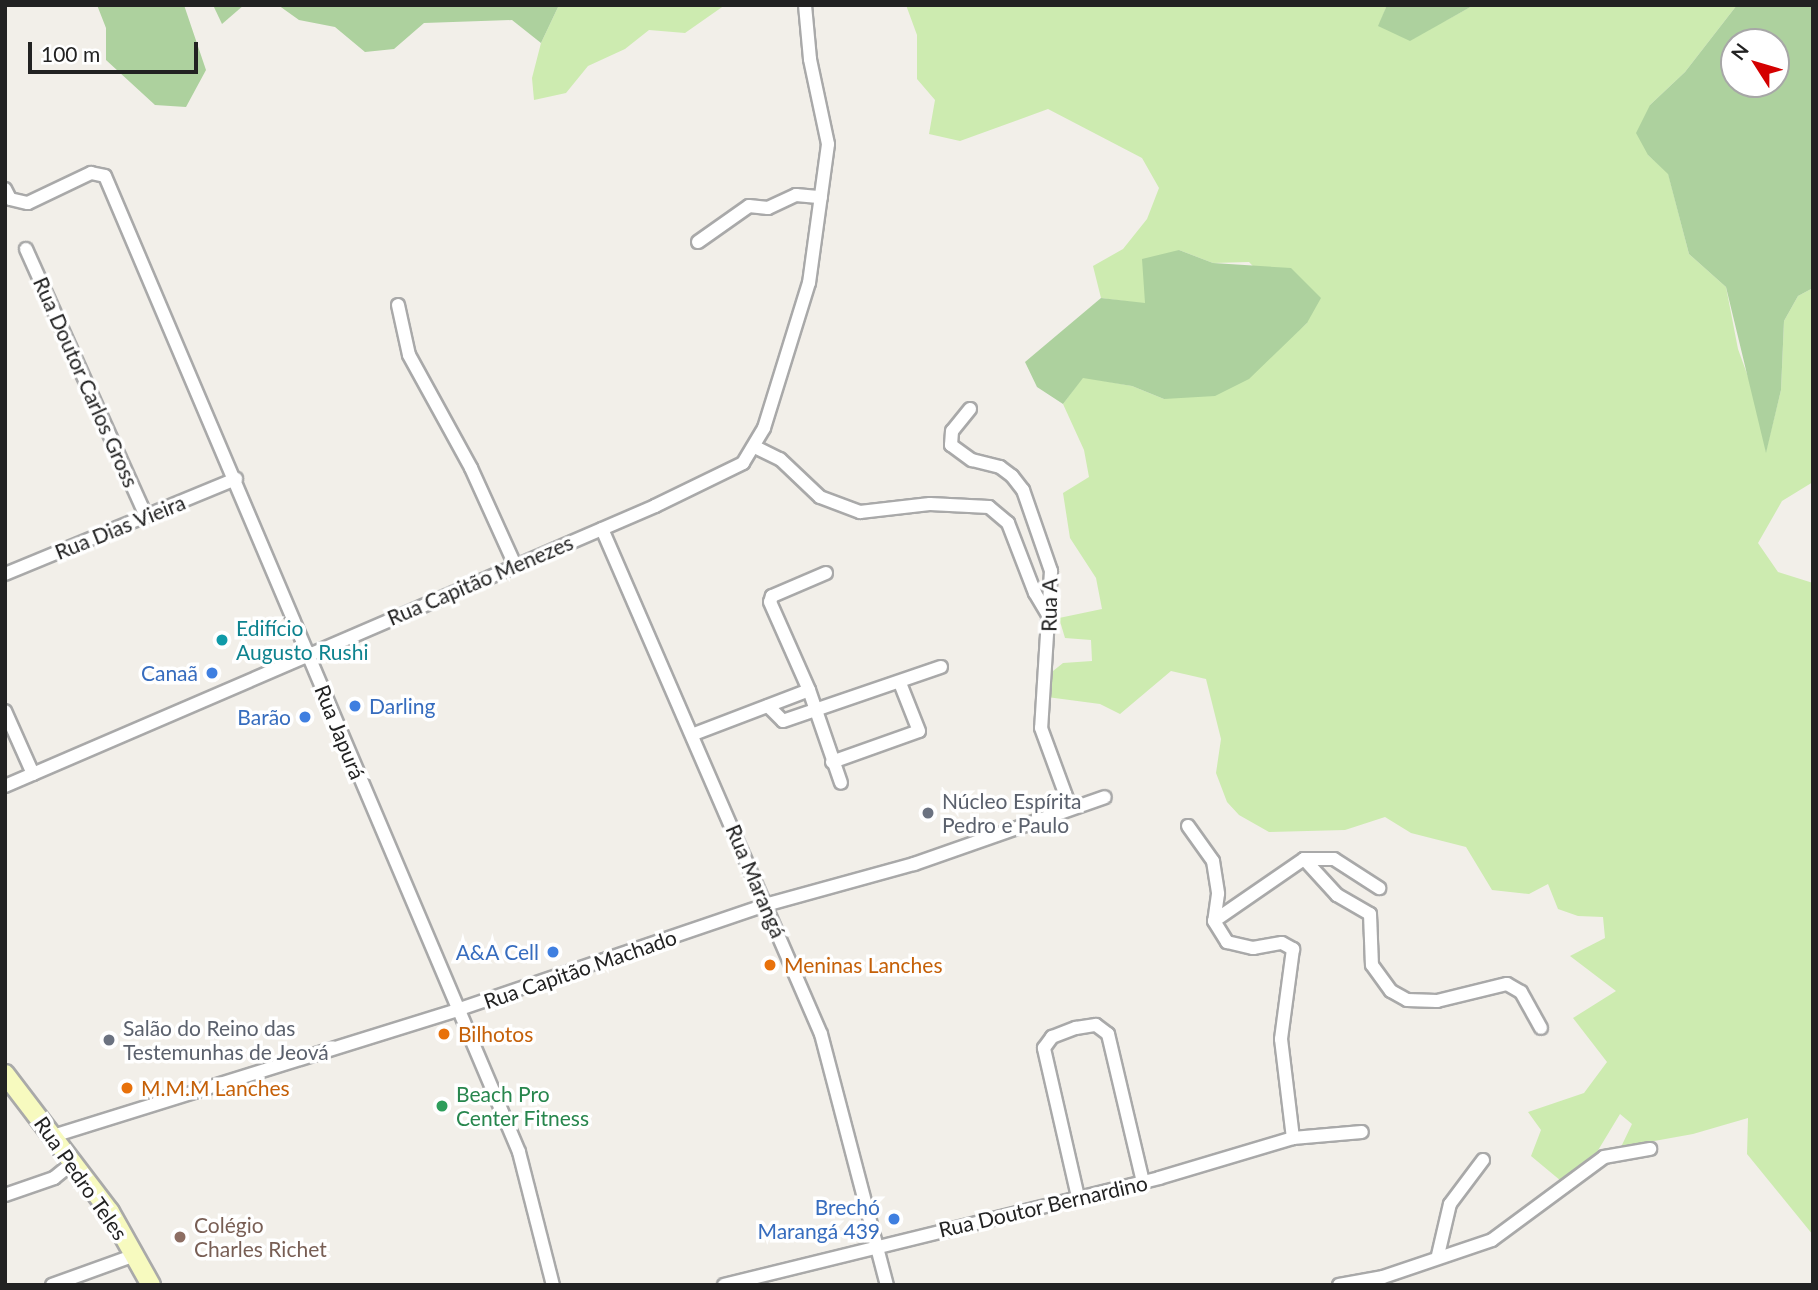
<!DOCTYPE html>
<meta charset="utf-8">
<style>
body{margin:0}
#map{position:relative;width:1818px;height:1290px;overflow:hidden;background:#f2efe9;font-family:Lato,sans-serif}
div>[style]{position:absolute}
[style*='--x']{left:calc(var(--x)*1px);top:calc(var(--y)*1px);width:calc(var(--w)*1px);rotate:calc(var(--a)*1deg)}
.grass>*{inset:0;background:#cdebb0}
.forest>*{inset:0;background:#add19e}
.roads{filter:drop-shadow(2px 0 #a9a9a9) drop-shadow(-2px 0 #a9a9a9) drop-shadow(0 2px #a9a9a9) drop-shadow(0 -2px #a9a9a9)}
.street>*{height:12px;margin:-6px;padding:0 6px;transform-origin:6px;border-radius:6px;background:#fff}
.secondary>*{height:18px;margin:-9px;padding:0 9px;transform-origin:9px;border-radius:9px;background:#f7fabf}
.dots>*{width:19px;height:19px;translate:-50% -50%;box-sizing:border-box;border:4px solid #fff;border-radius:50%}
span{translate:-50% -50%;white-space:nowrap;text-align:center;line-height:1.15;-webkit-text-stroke:7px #fff;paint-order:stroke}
.street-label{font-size:21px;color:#222}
.culture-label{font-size:21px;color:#0d838f}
.left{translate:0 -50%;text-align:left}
.shop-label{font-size:21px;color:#366cbe}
.right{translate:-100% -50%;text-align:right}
.worship-label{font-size:21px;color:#5b616d}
.food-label{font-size:21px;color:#c56008}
.leisure-label{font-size:21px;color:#27864d}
.education-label{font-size:21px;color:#785e54}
.frame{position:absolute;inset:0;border:7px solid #222;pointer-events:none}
.north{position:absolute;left:1720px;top:28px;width:70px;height:70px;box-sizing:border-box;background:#fff;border:2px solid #a7a7a7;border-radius:50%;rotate:307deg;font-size:19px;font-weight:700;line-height:28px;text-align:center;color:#222}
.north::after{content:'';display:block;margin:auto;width:24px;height:32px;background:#d40000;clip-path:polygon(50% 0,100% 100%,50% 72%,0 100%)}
.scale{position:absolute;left:28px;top:42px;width:170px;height:32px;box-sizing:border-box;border:4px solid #222;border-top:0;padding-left:9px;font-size:21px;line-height:24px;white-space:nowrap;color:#222;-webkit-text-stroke:5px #fff;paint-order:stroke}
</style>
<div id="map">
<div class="grass">
<div style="clip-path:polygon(559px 5px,725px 5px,685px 33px,649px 30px,625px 49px,588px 66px,566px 93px,534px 100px,532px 78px,541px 43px)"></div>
<div style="clip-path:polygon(906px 5px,1387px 5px,1379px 26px,1445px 21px,1474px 5px,1737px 5px,1685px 72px,1650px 105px,1648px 155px,1668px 173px,1689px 254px,1726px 287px,1738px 349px,1755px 396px,1766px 451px,1781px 390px,1784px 321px,1798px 296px,1813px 288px,1813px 482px,1782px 501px,1758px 543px,1778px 572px,1813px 583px,1813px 1235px,1747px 1154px,1748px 1118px,1693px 1134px,1621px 1147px,1632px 1124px,1620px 1114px,1597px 1152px,1561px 1181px,1531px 1156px,1541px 1130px,1528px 1112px,1584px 1093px,1607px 1062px,1573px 1018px,1616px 991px,1570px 956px,1605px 938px,1603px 917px,1578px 916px,1558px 909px,1548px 884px,1529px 894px,1492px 890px,1466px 847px,1411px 833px,1385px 817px,1345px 830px,1269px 832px,1239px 815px,1227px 802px,1216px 773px,1221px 739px,1206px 679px,1171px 671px,1120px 714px,1100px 704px,1047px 697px,1048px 675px,1063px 663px,1092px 661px,1091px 640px,1065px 638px,1059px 618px,1102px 609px,1096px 578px,1070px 538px,1063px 493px,1089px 477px,1084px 450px,1063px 404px,1083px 377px,1132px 386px,1164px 399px,1280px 347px,1307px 323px,1249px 262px,1213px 263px,1179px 250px,1146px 304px,1101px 298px,1093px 266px,1123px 249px,1147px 219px,1159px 188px,1142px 158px,1048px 109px,960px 141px,929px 134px,935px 100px,917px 79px,917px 35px)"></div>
</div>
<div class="forest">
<div style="clip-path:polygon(97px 5px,184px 5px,206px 70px,186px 107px,155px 105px,106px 60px,106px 28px)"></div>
<div style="clip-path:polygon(213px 5px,244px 5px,222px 24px)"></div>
<div style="clip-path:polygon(278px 5px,559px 5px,541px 43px,512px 20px,424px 23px,394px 49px,365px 52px,335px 27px,299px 20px)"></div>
<div style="clip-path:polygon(1387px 5px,1474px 5px,1410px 41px,1378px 26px)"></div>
<div style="clip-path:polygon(evenodd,1737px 5px,1813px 5px,1813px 288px,1798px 296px,1784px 321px,1781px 390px,1766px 453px,1726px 287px,1689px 254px,1668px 174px,1648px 155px,1636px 133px,1650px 105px,1685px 72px,1737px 5px,1776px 42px,1776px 84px,1734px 84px,1734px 42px,1776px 42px)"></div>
<div style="clip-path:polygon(1179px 250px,1213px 263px,1291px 268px,1321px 298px,1307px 323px,1249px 379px,1215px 396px,1164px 399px,1132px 386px,1083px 378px,1063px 404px,1037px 387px,1025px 362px,1101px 298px,1145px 303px,1142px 259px)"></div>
</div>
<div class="roads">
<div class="street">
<div style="--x:5;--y:189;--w:11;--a:63"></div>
<div style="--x:10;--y:199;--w:18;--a:13"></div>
<div style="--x:28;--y:203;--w:70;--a:-25.5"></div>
<div style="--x:91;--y:173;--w:14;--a:12"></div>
<div style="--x:105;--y:176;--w:1060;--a:67.01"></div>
<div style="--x:519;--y:1152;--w:137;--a:75.7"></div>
<div style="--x:698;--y:242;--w:62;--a:-35.2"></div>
<div style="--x:749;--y:206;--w:19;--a:6"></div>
<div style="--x:768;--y:208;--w:31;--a:-25"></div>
<div style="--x:796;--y:195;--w:25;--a:5"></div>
<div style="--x:26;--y:249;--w:293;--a:65.8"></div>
<div style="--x:398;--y:305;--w:51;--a:77.6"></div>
<div style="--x:409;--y:355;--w:129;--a:61.2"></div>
<div style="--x:471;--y:468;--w:104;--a:65.6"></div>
<div style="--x:970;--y:409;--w:28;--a:129"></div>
<div style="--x:952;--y:431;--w:14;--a:94"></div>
<div style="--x:951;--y:445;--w:26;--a:36"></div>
<div style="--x:972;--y:460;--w:29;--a:14"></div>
<div style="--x:1000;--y:467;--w:15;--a:37"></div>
<div style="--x:1012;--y:476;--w:18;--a:52"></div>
<div style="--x:1023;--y:490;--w:86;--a:70.9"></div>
<div style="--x:1051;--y:571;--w:157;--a:93.6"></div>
<div style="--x:1041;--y:728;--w:84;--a:69.8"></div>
<div style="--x:755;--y:447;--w:28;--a:26"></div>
<div style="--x:780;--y:459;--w:55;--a:43.5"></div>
<div style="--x:820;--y:497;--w:43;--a:20.6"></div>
<div style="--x:860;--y:512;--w:70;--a:-6.5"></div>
<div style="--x:930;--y:504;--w:59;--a:2.9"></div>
<div style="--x:989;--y:507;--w:25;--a:40"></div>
<div style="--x:1008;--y:523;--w:75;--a:68.9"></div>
<div style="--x:1035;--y:593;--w:26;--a:59"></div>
<div style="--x:602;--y:529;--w:550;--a:66.56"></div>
<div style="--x:821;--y:1034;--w:260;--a:75.3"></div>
<div style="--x:826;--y:573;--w:59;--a:156.9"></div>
<div style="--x:772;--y:596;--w:6;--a:108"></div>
<div style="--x:770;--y:602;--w:96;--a:66.1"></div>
<div style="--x:809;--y:690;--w:98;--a:71"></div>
<div style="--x:5;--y:574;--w:250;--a:-22.4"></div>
<div style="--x:768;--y:706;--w:21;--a:45"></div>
<div style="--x:783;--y:721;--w:167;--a:-18.9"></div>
<div style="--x:5;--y:711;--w:69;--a:66"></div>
<div style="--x:694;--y:734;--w:123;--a:-20.9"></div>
<div style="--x:832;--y:762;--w:92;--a:-19.6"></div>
<div style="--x:919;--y:731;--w:52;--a:-111.6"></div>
<div style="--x:5;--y:786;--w:708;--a:-23.3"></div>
<div style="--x:655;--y:506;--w:98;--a:-26"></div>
<div style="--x:743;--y:463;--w:41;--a:-59"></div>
<div style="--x:764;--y:428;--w:152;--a:-72.8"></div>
<div style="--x:809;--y:283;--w:140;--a:-82.2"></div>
<div style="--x:828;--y:144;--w:87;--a:-102"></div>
<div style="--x:810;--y:59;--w:54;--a:-95.3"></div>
<div style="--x:1188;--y:826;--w:43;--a:54.5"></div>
<div style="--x:1213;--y:861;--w:33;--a:81"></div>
<div style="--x:1218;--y:894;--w:27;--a:98"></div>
<div style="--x:1214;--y:921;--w:25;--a:58"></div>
<div style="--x:1227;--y:942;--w:27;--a:13"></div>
<div style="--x:1253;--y:948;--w:29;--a:-10"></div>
<div style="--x:1282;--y:943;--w:13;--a:29"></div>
<div style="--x:1293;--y:949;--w:91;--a:97.6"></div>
<div style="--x:1281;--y:1039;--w:100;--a:83.1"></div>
<div style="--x:1304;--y:859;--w:30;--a:0"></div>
<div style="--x:1334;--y:859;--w:54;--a:32.8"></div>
<div style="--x:1214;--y:921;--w:109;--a:-34.6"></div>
<div style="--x:1304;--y:859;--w:49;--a:47.5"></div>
<div style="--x:1337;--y:895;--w:38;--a:30"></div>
<div style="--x:1370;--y:914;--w:51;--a:87.8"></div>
<div style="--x:1372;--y:965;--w:32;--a:54"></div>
<div style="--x:1391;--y:991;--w:18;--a:29"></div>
<div style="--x:1407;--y:1000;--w:30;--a:2"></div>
<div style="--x:1437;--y:1001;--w:72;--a:-13.7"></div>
<div style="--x:1507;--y:984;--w:16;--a:30"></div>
<div style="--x:1521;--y:992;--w:41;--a:60.9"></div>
<div style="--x:53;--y:1136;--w:423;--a:-17.3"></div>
<div style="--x:457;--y:1010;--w:325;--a:-18.8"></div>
<div style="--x:765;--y:905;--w:155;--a:-15.4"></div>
<div style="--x:914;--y:864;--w:202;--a:-19.3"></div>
<div style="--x:5;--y:1195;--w:52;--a:-19.1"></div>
<div style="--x:54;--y:1178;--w:26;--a:-39"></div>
<div style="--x:1078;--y:1197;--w:153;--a:-102.9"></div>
<div style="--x:1044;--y:1048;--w:14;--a:-54"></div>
<div style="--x:1052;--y:1037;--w:26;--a:-21"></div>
<div style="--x:1076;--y:1028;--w:20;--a:-9"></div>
<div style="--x:1096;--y:1025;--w:15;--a:37"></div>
<div style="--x:1108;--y:1034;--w:152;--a:76.7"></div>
<div style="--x:1438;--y:1255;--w:52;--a:-76.8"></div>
<div style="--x:1450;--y:1204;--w:55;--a:-53.1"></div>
<div style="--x:52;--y:1285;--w:88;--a:-19.9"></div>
<div style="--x:724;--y:1285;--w:448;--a:-13.8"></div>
<div style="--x:1159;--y:1178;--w:140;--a:-16.6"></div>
<div style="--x:1293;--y:1138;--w:69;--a:-5"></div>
<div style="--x:1339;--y:1285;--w:45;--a:-10.3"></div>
<div style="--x:1383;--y:1277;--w:115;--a:-18.7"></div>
<div style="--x:1492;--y:1240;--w:139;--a:-36.5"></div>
<div style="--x:1604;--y:1157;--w:47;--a:-9.9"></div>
</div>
<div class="secondary">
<div style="--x:5;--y:1074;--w:173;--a:52.7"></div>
<div style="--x:110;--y:1212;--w:84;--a:60.7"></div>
</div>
</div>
<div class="dots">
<div style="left:222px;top:640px;background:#0f9aa8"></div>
<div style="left:212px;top:673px;background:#3f7fe0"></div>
<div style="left:355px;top:706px;background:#3f7fe0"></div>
<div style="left:305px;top:717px;background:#3f7fe0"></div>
<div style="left:928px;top:813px;background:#6b7280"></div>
<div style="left:553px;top:952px;background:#3f7fe0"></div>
<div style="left:770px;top:965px;background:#e8710a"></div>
<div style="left:444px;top:1034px;background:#e8710a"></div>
<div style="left:109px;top:1040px;background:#6b7280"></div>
<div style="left:127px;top:1088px;background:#e8710a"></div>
<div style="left:442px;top:1106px;background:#2e9e5b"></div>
<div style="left:894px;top:1219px;background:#3f7fe0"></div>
<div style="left:180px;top:1237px;background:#8d6e63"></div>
</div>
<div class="street-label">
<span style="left:86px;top:382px;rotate:66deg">Rua Doutor Carlos Gross</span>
<span style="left:120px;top:527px;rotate:-22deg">Rua Dias Vieira</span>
<span style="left:480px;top:580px;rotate:-23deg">Rua Capitão Menezes</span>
<span style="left:1049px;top:605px;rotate:-89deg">Rua A</span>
<span style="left:340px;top:732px;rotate:68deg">Rua Japurá</span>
<span style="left:756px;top:881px;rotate:67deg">Rua Marangá</span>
<span style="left:580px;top:969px;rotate:-19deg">Rua Capitão Machado</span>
<span style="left:81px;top:1178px;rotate:55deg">Rua Pedro Teles</span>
<span style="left:1043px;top:1206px;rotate:-13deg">Rua Doutor Bernardino</span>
</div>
<div class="culture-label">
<span class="left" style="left:236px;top:640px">Edifício<br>Augusto Rushi</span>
</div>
<div class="shop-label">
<span class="right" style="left:198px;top:673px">Canaã</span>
<span class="left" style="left:369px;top:706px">Darling</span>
<span class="right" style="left:291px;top:717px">Barão</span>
<span class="right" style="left:539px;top:952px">A&amp;A Cell</span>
<span class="right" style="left:880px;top:1219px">Brechó<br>Marangá 439</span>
</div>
<div class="worship-label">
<span class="left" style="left:942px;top:813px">Núcleo Espírita<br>Pedro e Paulo</span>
<span class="left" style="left:123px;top:1040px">Salão do Reino das<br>Testemunhas de Jeová</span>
</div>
<div class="food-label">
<span class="left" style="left:784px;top:965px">Meninas Lanches</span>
<span class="left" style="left:458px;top:1034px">Bilhotos</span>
<span class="left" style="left:141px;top:1088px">M.M.M Lanches</span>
</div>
<div class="leisure-label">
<span class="left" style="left:456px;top:1106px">Beach Pro<br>Center Fitness</span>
</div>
<div class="education-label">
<span class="left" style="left:194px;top:1237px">Colégio<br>Charles Richet</span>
</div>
<div class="frame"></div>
<div class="north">N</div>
<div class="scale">100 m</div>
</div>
